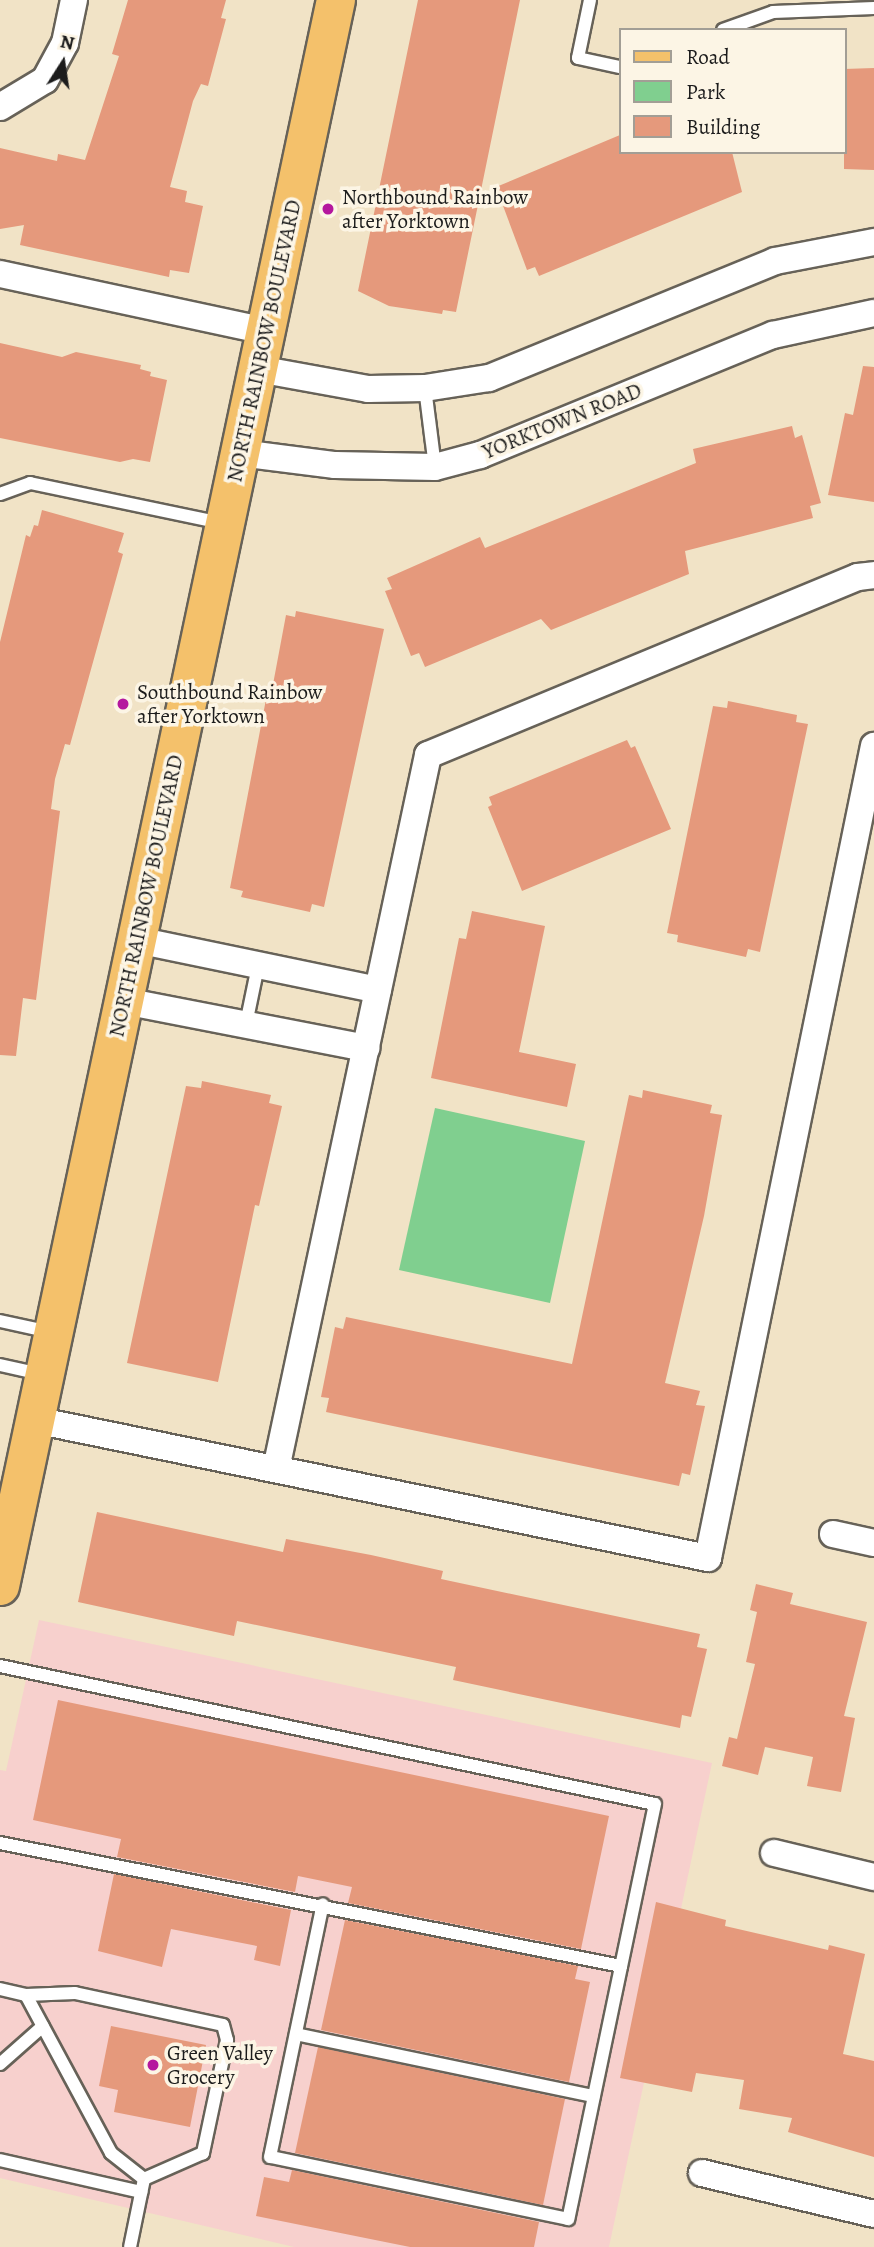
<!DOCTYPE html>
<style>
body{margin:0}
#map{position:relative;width:874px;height:2247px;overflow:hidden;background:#f1e3c6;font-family:Alegreya,serif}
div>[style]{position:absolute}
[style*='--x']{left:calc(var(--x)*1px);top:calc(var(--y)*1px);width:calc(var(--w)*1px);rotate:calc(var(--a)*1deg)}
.built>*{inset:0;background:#f7d0cd}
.green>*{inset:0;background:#80cf8f}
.building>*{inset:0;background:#e5997c}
.roads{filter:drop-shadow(2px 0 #676258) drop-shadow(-2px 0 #676258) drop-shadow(0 2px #676258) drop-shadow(0 -2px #676258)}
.lane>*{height:12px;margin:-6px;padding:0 6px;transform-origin:6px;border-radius:6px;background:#fff}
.street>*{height:26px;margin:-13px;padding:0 13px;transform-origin:13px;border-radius:13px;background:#fff}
.primary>*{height:38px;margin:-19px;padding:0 19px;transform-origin:19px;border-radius:19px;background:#f4c16b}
.dots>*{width:19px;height:19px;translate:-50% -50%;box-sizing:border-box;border:4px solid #fcf5e5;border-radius:50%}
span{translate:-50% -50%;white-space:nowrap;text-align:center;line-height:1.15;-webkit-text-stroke:7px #fcf5e5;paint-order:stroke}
.poi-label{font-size:21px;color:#1c1c1c}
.left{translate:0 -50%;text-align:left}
.street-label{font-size:21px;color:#1c1c1c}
.legend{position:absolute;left:619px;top:28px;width:228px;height:126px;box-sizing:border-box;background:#fcf5e5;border:2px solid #a29e95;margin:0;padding:9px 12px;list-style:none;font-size:21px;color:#1c1c1c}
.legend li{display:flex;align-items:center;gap:14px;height:35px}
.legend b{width:35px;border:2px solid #a29e95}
.north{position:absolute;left:28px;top:28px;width:70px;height:70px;-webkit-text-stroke:5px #fcf5e5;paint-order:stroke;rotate:12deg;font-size:19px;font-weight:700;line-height:28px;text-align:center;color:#1c1c1c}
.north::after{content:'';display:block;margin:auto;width:24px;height:32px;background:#1c1c1c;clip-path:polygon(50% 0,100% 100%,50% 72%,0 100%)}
</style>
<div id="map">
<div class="built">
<div style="clip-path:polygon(39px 1620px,712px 1763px,609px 2247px,294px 2247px,0 2178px,0 1770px,6px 1771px)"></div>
</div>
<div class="green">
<div style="clip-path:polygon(435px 1108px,585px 1141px,550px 1303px,399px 1270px)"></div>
</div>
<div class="building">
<div style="clip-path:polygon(128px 0,226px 0,221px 18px,226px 19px,208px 86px,201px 84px,193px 101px,170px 187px,187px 191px,185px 202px,203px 206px,189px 273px,170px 270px,169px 277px,20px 245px,24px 225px,0 229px,0 148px,57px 161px,58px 154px,85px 160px,119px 56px,112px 54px)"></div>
<div style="clip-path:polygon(418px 0,520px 0,456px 312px,443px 310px,442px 314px,389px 306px,358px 291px)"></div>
<div style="clip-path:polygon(874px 68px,874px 170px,844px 169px,844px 69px)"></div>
<div style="clip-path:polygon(620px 135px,620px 152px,732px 152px,742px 192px,539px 276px,535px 267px,527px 270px,496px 187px)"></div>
<div style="clip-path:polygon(0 343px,62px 357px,76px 352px,141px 365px,140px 369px,151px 372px,150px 376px,167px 380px,150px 462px,133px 459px,120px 462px,0 438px)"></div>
<div style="clip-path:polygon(863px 366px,874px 367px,874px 502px,828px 495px,845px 413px,853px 415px)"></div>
<div style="clip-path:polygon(792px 426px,795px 438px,802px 435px,821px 503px,810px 506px,813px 518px,685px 551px,689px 574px,551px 630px,541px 619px,425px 667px,419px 653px,411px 656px,385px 591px,392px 589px,387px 578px,480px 537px,485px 548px,696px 463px,693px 449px)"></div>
<div style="clip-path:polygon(42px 510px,124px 533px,118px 552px,123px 554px,70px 745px,65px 744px,55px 779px,51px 809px,60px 811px,36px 1000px,23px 998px,16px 1056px,0 1055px,0 642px,26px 535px,30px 537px,34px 525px,38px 526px)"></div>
<div style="clip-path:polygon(296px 611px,384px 629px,324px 907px,312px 904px,310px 912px,241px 897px,243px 891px,230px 888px,267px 694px,271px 695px,286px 615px,295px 617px)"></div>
<div style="clip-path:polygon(728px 701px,797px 715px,796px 722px,808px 724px,760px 952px,748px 949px,746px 957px,677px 942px,678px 935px,667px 933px,713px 706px,727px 708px)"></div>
<div style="clip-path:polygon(627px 740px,631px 748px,635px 746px,671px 829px,522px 891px,488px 807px,492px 805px,489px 797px)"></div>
<div style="clip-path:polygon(472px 911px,545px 926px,519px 1052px,576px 1064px,567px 1107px,431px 1078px,459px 938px,466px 939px)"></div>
<div style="clip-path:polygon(202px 1081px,271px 1095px,269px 1103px,282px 1106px,259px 1206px,255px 1205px,218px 1382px,127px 1363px,186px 1086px,201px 1088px)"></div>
<div style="clip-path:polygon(643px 1090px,712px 1105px,710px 1113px,722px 1115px,704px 1216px,665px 1383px,700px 1391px,696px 1405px,705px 1406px,690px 1475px,682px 1473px,679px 1486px,326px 1412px,329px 1398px,321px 1397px,335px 1327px,343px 1329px,346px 1317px,572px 1364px,629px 1095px,642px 1098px)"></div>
<div style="clip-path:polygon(97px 1512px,283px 1552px,286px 1539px,371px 1555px,443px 1571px,441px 1579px,700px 1634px,697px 1647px,707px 1649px,691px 1717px,682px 1715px,680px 1728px,453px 1680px,456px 1667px,237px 1621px,234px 1636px,78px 1602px)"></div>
<div style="clip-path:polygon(756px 1584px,793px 1593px,790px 1604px,867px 1622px,844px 1716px,855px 1718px,841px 1792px,807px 1786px,813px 1757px,765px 1747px,758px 1775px,722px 1766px,729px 1737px,737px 1739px,755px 1664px,746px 1662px,757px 1612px,750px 1610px)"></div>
<div style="clip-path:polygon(58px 1700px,609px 1816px,581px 1949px,348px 1903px,352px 1887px,298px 1876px,295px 1892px,117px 1857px,121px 1839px,33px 1820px)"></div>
<div style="clip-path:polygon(114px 1874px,291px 1910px,280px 1966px,254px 1960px,257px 1946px,171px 1929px,162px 1967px,98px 1951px)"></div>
<div style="clip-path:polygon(656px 1902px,726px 1920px,725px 1926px,828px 1950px,829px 1945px,865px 1954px,843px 2054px,874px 2061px,874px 2157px,788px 2132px,792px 2118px,739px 2109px,744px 2080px,696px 2073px,692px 2092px,620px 2078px)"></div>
<div style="clip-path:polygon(345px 1920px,578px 1966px,575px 1979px,590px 1982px,569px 2082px,321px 2030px)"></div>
<div style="clip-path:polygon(111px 2026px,206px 2045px,190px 2127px,114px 2112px,118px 2090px,99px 2086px)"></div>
<div style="clip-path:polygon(318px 2047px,565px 2099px,543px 2205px,295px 2153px)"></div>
<div style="clip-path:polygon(292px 2170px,539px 2222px,534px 2247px,410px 2247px,256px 2216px,264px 2177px,289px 2182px)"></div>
</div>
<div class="roads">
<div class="lane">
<div style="--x:590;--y:0;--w:59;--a:101.7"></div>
<div style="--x:578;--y:58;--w:43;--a:12.1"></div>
<div style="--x:723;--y:30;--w:53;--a:-19.8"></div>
<div style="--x:773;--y:12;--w:101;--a:-2.3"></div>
<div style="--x:425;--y:388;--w:80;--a:82.8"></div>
<div style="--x:0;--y:494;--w:32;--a:-20"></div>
<div style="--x:30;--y:483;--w:195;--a:11.8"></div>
<div style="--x:246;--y:1024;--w:59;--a:-78.3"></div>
<div style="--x:0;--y:1321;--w:51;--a:12.4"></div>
<div style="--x:0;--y:1365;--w:42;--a:12.4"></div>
<div style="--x:0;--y:1666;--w:669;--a:11.9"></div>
<div style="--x:655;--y:1804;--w:424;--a:101.8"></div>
<div style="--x:568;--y:2219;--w:304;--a:-168.2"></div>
<div style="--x:270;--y:2157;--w:258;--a:-78.2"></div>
<div style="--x:0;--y:1843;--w:633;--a:11.2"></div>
<div style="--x:0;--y:1989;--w:27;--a:13"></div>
<div style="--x:26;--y:1995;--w:179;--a:61.7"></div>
<div style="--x:111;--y:2153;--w:42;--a:38.2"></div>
<div style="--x:144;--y:2179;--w:69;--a:101.6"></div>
<div style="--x:26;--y:1995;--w:49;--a:-2.3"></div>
<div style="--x:75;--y:1993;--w:151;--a:12.2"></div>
<div style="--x:223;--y:2025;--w:16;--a:75"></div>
<div style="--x:227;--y:2040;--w:116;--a:102"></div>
<div style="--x:203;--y:2153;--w:64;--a:156.2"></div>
<div style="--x:296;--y:2034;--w:304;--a:11.8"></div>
<div style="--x:0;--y:2064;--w:57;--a:-41.5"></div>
<div style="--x:0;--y:2160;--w:145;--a:12.8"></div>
</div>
<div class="street">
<div style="--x:0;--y:107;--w:52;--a:-31"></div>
<div style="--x:45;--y:80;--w:42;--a:-61.6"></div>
<div style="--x:65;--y:43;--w:44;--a:-78.2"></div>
<div style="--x:0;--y:274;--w:272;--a:12.1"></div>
<div style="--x:258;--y:369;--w:112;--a:10.3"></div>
<div style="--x:368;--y:389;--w:57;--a:-1"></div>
<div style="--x:425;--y:388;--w:65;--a:-8.9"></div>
<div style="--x:489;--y:378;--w:309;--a:-22.2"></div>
<div style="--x:775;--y:261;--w:101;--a:-10.9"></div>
<div style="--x:240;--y:453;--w:96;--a:7.2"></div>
<div style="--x:335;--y:465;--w:100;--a:1.1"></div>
<div style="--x:435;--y:467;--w:47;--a:-14.9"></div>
<div style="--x:480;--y:455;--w:317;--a:-22.3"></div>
<div style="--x:773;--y:335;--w:103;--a:-12.3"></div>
<div style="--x:137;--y:940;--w:246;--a:11.7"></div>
<div style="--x:124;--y:1001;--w:247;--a:11"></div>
<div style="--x:35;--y:1420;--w:687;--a:11.59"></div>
<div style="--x:708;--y:1558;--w:829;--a:-78.45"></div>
<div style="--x:276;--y:1469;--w:730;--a:-77.98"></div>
<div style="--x:428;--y:755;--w:465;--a:-22.5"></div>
<div style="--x:858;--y:577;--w:16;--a:-7"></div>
<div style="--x:833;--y:1534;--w:42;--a:12.4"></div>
<div style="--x:774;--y:1853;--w:103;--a:13.5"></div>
<div style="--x:702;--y:2173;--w:177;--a:13.4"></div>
</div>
<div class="primary">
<div style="--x:0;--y:1586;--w:1621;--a:-78.04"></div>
</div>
</div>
<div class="dots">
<div style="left:328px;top:209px;background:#b5179e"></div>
<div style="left:123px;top:704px;background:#b5179e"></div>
<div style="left:153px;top:2065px;background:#b5179e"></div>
</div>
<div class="poi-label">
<span class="left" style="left:342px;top:209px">Northbound Rainbow<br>after Yorktown</span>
<span class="left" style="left:137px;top:704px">Southbound Rainbow<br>after Yorktown</span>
<span class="left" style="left:167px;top:2065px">Green Valley<br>Grocery</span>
</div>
<div class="street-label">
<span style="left:264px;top:341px;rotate:-78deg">NORTH RAINBOW BOULEVARD</span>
<span style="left:562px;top:421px;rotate:-22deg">YORKTOWN ROAD</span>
<span style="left:146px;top:896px;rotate:-78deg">NORTH RAINBOW BOULEVARD</span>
</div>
<ul class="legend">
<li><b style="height:9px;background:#f4c16b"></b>Road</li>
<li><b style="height:19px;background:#80cf8f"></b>Park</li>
<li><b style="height:19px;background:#e5997c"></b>Building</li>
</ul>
<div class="north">N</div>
</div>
